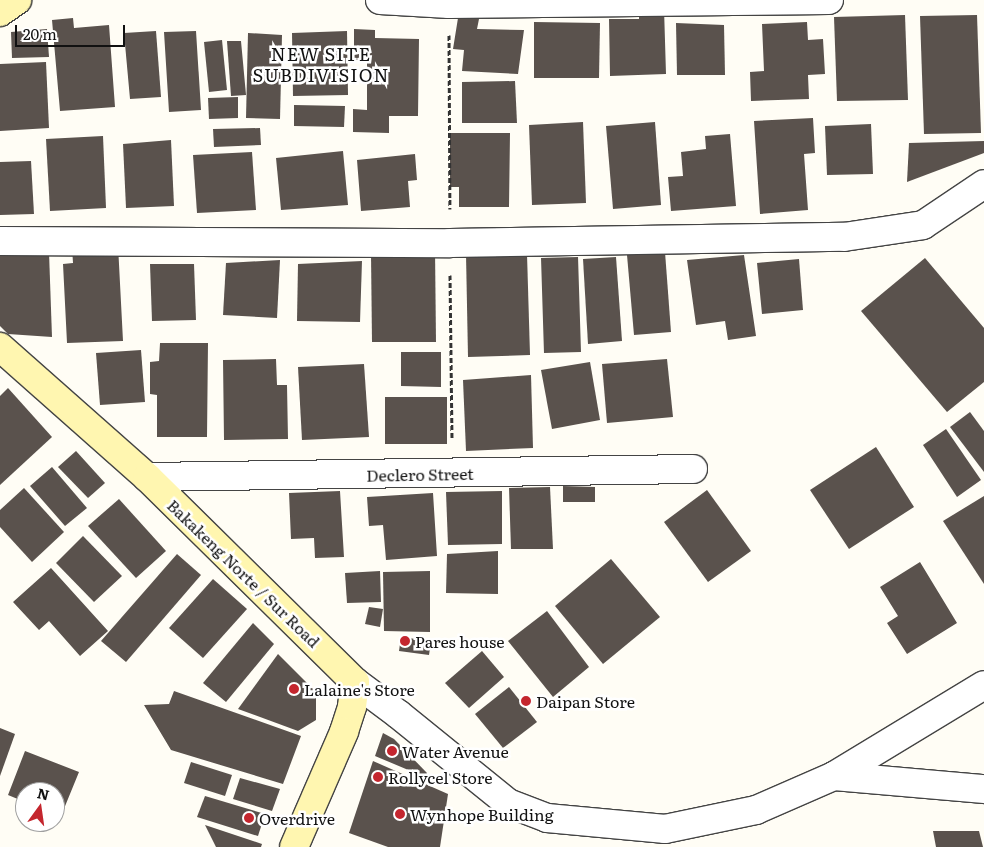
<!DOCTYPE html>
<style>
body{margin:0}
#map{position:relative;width:984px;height:847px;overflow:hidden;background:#fffdf5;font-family:Literata,serif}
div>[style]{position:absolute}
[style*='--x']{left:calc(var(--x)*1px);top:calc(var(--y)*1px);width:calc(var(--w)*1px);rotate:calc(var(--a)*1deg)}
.building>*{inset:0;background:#5a524d}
.path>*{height:3px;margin-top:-1.5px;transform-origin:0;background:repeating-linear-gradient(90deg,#333 0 5px,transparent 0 7.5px)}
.roads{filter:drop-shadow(1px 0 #444) drop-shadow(-1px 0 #444) drop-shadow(0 1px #444) drop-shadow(0 -1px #444)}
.street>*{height:28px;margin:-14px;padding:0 14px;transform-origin:14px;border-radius:14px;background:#fff}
.secondary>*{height:28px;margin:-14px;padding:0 14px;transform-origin:14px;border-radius:14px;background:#fff6b0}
.dots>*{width:14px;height:14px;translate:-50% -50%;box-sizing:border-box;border:2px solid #fff;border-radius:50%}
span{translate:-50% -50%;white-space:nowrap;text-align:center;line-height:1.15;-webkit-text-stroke:5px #fff;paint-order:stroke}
.street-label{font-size:16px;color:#111}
.poi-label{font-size:16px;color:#111}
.left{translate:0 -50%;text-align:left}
.neighbourhood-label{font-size:18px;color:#111;letter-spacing:1px}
.north{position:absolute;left:15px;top:782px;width:50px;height:50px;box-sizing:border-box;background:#fff;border:1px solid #a0a0a0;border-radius:50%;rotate:14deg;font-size:14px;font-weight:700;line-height:20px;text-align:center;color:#111}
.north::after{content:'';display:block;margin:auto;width:18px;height:22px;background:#c4262e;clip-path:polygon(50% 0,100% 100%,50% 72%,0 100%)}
.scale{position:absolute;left:15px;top:25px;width:110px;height:22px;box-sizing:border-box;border:2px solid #111;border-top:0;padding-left:6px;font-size:15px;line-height:18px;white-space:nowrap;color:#111;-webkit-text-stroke:4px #fff;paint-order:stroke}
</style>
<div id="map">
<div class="building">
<div style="clip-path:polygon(639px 8px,664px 8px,666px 74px,610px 76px,609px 19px,639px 19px)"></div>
<div style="clip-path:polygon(905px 15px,908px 100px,837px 101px,834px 17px)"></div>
<div style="clip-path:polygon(977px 15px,981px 133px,924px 134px,920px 16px)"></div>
<div style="clip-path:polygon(73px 18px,74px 28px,109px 25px,115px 107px,60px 111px,52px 20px)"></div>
<div style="clip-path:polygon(458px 18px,479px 19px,477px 29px,524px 30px,518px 74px,462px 71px,464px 50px,453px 49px)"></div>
<div style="clip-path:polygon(534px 22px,600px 23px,599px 78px,534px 78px)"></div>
<div style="clip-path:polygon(807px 22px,808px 40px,823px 39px,825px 74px,808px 75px,809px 99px,751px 101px,750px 72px,764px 71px,762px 24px)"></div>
<div style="clip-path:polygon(676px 23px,724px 25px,725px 75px,677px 75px)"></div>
<div style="clip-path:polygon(47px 29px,49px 57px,12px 58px,11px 32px)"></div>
<div style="clip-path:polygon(354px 29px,375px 30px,375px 38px,419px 39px,418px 116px,389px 116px,389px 133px,353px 132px,353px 109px,367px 110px,367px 60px,354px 60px)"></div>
<div style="clip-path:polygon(156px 31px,161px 97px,130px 99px,124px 33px)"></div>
<div style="clip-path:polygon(196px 31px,201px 110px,169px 112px,164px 32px)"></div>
<div style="clip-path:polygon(347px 31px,348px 95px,293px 96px,292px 33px)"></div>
<div style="clip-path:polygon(248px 33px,282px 35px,280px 119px,246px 118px)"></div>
<div style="clip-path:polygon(222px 40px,227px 90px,209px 92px,204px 42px)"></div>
<div style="clip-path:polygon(227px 41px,241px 41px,246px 95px,231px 96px)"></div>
<div style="clip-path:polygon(46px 62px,49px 128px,0 131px,0 64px)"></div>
<div style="clip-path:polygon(515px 81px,517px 123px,462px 123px,462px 82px)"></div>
<div style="clip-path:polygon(238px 97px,238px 118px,209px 119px,208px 98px)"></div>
<div style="clip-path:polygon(294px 105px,345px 106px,344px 127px,294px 126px)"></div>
<div style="clip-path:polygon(813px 118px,815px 153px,804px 154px,808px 210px,760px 214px,754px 121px)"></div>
<div style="clip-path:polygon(583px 122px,586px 203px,532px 205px,529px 125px)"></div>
<div style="clip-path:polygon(655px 122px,661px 205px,613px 209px,606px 126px)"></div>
<div style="clip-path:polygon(871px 124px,873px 174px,827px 175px,825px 126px)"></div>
<div style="clip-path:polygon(260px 128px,261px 145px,214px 147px,213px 129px)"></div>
<div style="clip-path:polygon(450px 133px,510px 133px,509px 207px,459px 207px,459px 187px,450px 187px)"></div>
<div style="clip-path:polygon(730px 134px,736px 206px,671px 211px,668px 177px,683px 176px,681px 152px,706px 149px,705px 136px)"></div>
<div style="clip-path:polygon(103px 136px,106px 208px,50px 211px,46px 139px)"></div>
<div style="clip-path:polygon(171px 140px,174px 206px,126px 208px,123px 144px)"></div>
<div style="clip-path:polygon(984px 141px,984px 153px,907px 182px,909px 143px)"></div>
<div style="clip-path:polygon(343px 151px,348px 205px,281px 210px,276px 158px)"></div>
<div style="clip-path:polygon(252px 152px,256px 210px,197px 213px,193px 155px)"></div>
<div style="clip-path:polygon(415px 154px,417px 180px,408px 181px,410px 207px,361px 211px,357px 160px)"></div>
<div style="clip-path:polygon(31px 161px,34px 214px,0 215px,0 162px)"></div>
<div style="clip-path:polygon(118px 245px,123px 341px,67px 343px,63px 264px,73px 263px,72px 247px)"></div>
<div style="clip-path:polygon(435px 249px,436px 342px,372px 342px,371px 253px)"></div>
<div style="clip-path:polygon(49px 252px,52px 337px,8px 334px,0 326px,0 253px)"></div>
<div style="clip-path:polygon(665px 252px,671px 332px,634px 335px,627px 255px)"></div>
<div style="clip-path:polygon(466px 254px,527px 254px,530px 355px,468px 357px)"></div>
<div style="clip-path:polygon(744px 255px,756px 336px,728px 340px,725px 321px,696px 325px,687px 260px)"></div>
<div style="clip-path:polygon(578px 257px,581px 352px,544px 353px,541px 258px)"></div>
<div style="clip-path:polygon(616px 257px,622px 341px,588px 344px,583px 259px)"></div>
<div style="clip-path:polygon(925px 258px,984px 328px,984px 382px,947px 412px,861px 311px)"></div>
<div style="clip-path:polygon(799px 259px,803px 310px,762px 314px,757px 263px)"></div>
<div style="clip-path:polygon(280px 260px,277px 318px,223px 315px,226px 263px)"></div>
<div style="clip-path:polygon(362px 261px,360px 322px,297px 321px,298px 264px)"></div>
<div style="clip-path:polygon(150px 264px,194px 264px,196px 320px,152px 321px)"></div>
<div style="clip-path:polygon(160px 343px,208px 343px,207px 437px,157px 437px,157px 395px,150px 394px,150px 362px,159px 361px)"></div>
<div style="clip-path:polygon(141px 350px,145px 402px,100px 405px,96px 353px)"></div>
<div style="clip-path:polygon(401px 352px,441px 352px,441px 387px,401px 386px)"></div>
<div style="clip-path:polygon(276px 359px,277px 385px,287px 385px,288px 439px,224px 440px,223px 360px)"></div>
<div style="clip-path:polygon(667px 359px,673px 417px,607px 423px,602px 364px)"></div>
<div style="clip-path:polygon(590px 362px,600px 420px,552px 429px,541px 370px)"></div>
<div style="clip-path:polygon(364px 364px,369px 437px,302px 440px,298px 367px)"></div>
<div style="clip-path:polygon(531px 375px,533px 448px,466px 451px,463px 380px)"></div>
<div style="clip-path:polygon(8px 388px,52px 437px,0 485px,0 396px)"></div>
<div style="clip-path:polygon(385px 397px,447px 397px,447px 444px,385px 444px)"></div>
<div style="clip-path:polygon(970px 412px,984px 431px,984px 472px,950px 427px)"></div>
<div style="clip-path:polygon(946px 429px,981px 480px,957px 497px,923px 445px)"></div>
<div style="clip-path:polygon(876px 447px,914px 507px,849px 549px,810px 490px)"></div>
<div style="clip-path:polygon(76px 451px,105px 483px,88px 498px,58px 467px)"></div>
<div style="clip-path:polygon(52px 467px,87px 508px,65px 526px,30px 486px)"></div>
<div style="clip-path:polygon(563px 486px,595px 487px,595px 502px,563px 502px)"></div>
<div style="clip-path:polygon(550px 487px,553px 549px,511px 549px,509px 488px)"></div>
<div style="clip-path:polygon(24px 488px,64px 532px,32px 562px,0 527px,0 510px)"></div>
<div style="clip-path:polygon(707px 490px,751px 551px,708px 582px,664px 522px)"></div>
<div style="clip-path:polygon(340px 491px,344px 557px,315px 558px,314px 538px,291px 539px,289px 493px)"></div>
<div style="clip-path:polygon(502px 491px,502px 544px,448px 545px,446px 492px)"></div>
<div style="clip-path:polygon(433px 493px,437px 556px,386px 560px,383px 525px,369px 526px,367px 497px)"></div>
<div style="clip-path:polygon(984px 496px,984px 584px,943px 521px)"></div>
<div style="clip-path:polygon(119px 499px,166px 551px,136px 578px,88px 526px)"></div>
<div style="clip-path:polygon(83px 536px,122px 576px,94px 602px,56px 563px)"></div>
<div style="clip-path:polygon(498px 551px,498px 594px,446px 593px,447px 554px)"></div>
<div style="clip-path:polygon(177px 554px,201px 575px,126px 662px,101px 641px)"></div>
<div style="clip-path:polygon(611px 559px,660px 617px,603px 664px,555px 606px)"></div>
<div style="clip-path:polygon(920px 562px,957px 623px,907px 654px,887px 623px,898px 616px,880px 587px)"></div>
<div style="clip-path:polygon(51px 568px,108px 631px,80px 656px,49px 621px,39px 630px,13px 602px)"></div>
<div style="clip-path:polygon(380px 571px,381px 602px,347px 603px,345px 573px)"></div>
<div style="clip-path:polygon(430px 571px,430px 632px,384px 631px,383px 572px)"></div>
<div style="clip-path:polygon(213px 579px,247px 609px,203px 658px,169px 628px)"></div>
<div style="clip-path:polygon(369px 607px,383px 609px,380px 627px,365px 624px)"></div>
<div style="clip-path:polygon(547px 611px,589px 667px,553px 697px,508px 641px)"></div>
<div style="clip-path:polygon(253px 623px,274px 644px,226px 702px,203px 683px)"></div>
<div style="clip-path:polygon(401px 637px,431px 641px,429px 655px,399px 651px)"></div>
<div style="clip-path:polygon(482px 651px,504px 677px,469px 708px,445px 683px)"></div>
<div style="clip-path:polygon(278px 654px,316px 692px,316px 720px,298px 731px,238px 709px)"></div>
<div style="clip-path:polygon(509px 687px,537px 722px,503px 748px,475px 714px)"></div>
<div style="clip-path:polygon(174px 691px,301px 736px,283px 784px,171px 750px,144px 705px,169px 704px)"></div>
<div style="clip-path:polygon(0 728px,15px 734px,0 776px)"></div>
<div style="clip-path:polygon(383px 733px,394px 739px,427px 773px,425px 777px,375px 756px)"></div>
<div style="clip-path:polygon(25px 751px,79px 772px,61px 816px,55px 814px,55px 792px,25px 792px,25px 802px,8px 795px)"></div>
<div style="clip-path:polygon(373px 761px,448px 794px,440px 847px,388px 847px,349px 833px)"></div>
<div style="clip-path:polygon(191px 762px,232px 775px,225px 796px,184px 783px)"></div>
<div style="clip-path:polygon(240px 778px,280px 789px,272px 811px,233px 799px)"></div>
<div style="clip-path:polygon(205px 796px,265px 814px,258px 836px,197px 817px)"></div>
<div style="clip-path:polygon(205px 825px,262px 844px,261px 847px,216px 847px)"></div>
<div style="clip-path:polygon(933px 831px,979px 831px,983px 847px,936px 847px)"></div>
</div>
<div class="path">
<div style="--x:449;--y:35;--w:174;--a:89.7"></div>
<div style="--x:450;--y:275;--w:164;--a:89.3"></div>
</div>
<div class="roads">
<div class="street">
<div style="--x:380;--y:0;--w:69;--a:3.3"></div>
<div style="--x:449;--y:4;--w:380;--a:-0.6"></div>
<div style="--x:0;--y:241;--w:450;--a:0.3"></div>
<div style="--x:450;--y:243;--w:394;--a:-0.9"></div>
<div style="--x:844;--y:237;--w:80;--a:-8.6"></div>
<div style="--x:923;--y:225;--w:73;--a:-33.9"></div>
<div style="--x:147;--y:477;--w:546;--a:-0.84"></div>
<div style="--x:355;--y:682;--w:54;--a:36.7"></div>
<div style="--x:398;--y:714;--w:141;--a:39"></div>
<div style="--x:508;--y:803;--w:42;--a:21"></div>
<div style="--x:547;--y:818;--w:119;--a:5.3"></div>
<div style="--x:665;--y:829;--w:93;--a:-11.8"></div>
<div style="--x:756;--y:810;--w:85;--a:-23.6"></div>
<div style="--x:834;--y:776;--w:175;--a:-31.2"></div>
<div style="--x:834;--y:776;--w:151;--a:5"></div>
</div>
<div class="secondary">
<div style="--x:0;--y:12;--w:21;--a:-35"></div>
<div style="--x:0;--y:347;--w:196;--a:41.5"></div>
<div style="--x:147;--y:477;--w:292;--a:44.6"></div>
<div style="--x:355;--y:682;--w:25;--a:97"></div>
<div style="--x:352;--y:707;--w:26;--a:108"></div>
<div style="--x:344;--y:732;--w:125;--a:113.5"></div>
</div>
</div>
<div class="dots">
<div style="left:405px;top:641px;background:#c4262e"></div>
<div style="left:294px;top:689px;background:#c4262e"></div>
<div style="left:526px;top:701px;background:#c4262e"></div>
<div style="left:392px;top:751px;background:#c4262e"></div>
<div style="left:378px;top:777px;background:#c4262e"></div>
<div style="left:400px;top:814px;background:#c4262e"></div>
<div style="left:249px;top:818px;background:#c4262e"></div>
</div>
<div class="street-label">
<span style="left:420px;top:474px;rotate:-1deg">Declero Street</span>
<span style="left:244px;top:573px;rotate:44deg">Bakakeng Norte / Sur Road</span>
</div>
<div class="poi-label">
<span class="left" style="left:415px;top:641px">Pares house</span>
<span class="left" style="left:304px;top:689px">Lalaine's Store</span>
<span class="left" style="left:536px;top:701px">Daipan Store</span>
<span class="left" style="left:402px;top:751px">Water Avenue</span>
<span class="left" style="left:388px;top:777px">Rollycel Store</span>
<span class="left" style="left:410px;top:814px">Wynhope Building</span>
<span class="left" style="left:259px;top:818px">Overdrive</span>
</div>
<div class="neighbourhood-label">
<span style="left:321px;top:65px">NEW SITE<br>SUBDIVISION</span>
</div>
<div class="north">N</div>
<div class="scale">20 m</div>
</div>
